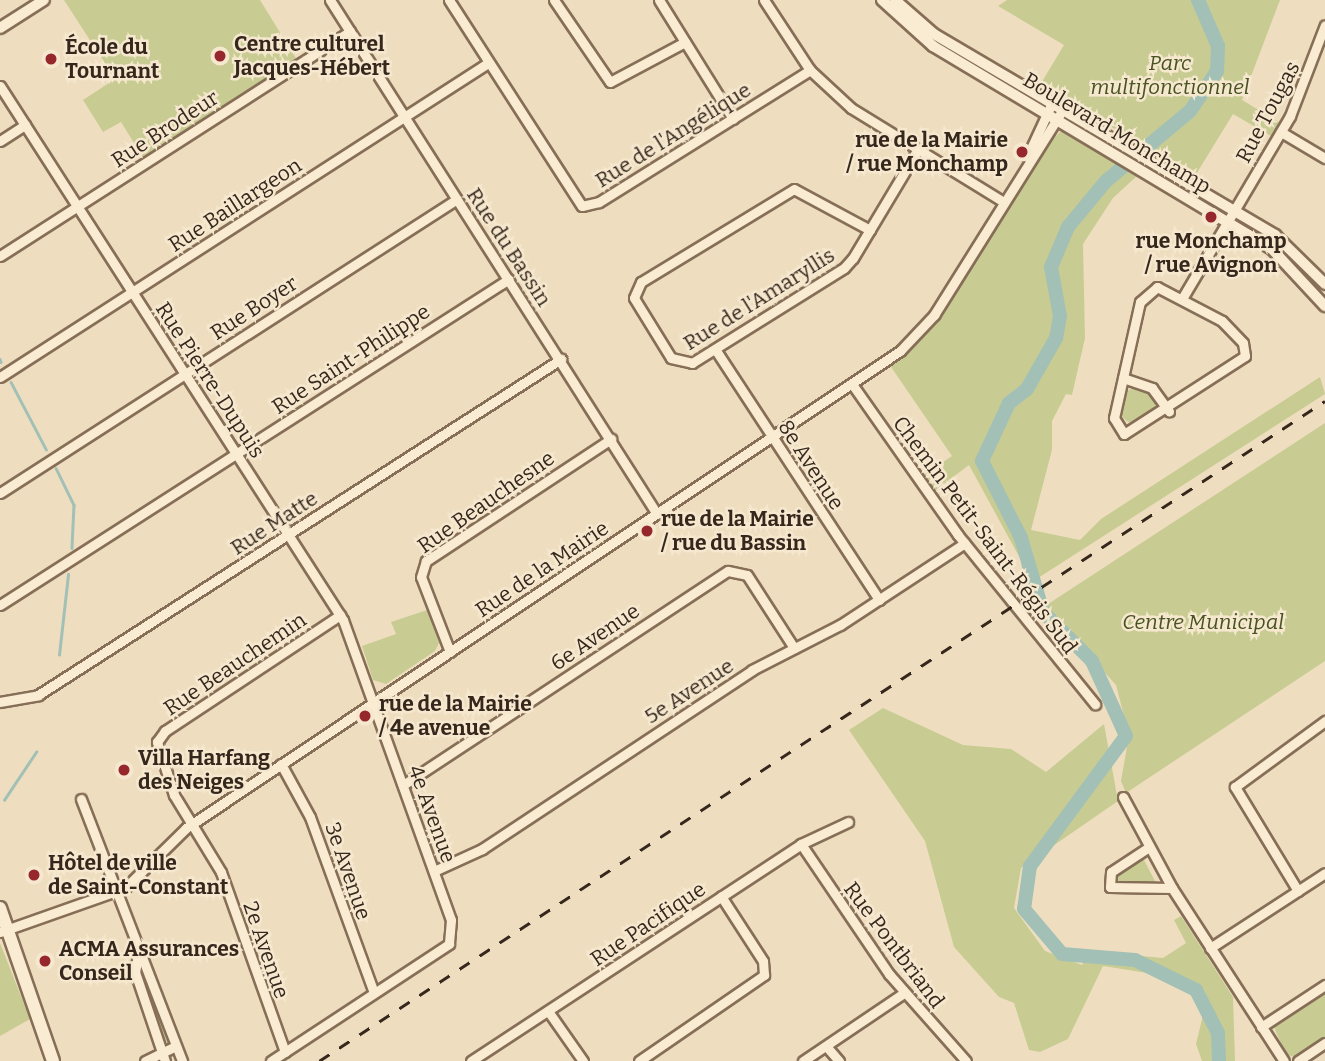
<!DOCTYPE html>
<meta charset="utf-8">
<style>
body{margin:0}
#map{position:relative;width:1325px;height:1061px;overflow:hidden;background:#eedebf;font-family:Bitter,serif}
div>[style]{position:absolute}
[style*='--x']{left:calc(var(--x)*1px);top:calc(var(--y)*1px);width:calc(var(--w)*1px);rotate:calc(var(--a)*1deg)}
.green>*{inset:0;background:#c8cc93}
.round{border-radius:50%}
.stream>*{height:2.5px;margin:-1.25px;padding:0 1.25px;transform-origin:1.25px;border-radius:1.25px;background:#a2c0b6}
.river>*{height:14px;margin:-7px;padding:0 7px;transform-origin:7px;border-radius:7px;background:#a2c0b6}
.roads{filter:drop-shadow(2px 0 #876e57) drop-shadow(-2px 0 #876e57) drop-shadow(0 2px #876e57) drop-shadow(0 -2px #876e57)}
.minor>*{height:9px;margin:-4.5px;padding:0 4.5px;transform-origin:4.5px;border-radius:4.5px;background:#f9ecd2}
.tertiary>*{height:10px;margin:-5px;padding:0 5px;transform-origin:5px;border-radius:5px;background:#f9ecd2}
.secondary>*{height:12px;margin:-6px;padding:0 6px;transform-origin:6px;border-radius:6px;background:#f9ecd2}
.rail>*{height:2.5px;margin-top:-1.25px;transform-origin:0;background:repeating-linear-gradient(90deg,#36271c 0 12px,transparent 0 24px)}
.dots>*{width:19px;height:19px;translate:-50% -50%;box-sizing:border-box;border:4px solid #f5e8cf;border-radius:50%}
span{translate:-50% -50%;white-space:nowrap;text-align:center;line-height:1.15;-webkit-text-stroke:5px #f5e8cf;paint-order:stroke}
.poi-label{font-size:21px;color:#36271c;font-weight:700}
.left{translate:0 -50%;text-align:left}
.right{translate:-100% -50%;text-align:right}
.park-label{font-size:21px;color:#495322;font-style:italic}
.street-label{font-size:21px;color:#36271c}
</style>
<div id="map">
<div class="green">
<div style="clip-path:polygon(64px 0,260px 0,297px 60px,144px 159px,121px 122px,103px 132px,83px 100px,115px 79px)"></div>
<div style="clip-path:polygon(1007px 0,1280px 0,1242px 100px,1279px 122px,1271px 136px,1233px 114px,1195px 176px,1040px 85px,1064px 45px,998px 6px)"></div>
<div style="clip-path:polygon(1061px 131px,1138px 175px,1113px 198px,1083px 244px,1085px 338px,1072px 395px,1066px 394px,1052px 421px,1052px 450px,1031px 530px,1080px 540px,1101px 519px,1320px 377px,1325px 394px,1024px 587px,1021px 560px,969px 465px,933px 492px,921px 477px,952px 456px,889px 364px,935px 322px,1033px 159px)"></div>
<div class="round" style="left:1119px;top:388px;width:36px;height:36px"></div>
<div style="clip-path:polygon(1325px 423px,1325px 661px,1126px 793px,1121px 781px,1129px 735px,1116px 685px,1045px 606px)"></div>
<div style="clip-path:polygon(427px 610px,439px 643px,435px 651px,386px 684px,373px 680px,362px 646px,396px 634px,391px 622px)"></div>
<div style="clip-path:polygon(883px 708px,963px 745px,1011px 749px,1046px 772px,1104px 724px,1118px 801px,1021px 868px,1014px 908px,1045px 951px,1082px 965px,1088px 951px,1163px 958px,1186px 943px,1174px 920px,1181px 916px,1233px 997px,1235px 1061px,1202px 1061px,1196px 1044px,1204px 1011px,1191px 994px,1160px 975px,1103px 966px,1068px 1039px,1040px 1052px,1029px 1050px,1014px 1003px,999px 997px,954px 947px,925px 841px,849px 730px)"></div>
<div style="clip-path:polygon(1143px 858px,1157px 885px,1114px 884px,1114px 875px)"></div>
<div style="clip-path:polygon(0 943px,30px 1019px,0 1036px)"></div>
<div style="clip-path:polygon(140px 965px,171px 1040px,167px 1043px,137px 970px)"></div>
<div style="clip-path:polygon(1325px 992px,1325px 1038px,1296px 1057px,1286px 1055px,1274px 1027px)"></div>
</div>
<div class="stream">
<div style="--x:0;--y:359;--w:3;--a:72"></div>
<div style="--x:11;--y:382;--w:76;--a:62.4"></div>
<div style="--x:56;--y:468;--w:41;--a:64.1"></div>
<div style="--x:74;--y:505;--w:43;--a:92.7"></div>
<div style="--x:59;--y:655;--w:81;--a:-83.6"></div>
<div style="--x:4;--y:800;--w:58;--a:-56.3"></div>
</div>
<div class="river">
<div style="--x:1198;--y:0;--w:50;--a:66.5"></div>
<div style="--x:1218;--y:46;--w:25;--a:92"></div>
<div style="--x:1217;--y:71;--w:48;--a:124"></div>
<div style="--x:1190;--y:111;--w:109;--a:140.2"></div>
<div style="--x:1106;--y:181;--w:60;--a:129.6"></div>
<div style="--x:1068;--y:227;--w:43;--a:113"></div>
<div style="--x:1051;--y:267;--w:50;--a:79.6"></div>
<div style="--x:1060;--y:316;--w:22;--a:100"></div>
<div style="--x:1056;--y:338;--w:59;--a:119.6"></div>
<div style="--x:1027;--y:389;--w:23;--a:142"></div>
<div style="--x:1009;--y:403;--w:64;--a:115"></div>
<div style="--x:982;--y:461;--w:86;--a:63.1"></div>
<div style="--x:1021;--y:538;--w:77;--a:73.4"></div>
<div style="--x:1043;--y:612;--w:69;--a:45"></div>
<div style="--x:1092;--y:661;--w:82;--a:65.6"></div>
<div style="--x:1126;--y:736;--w:162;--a:126.4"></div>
<div style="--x:1030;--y:866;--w:43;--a:97.9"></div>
<div style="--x:1024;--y:909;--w:59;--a:49.8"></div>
<div style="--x:1062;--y:954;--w:73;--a:4.7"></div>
<div style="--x:1135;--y:960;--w:68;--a:26.2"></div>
<div style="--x:1196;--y:990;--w:48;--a:62.9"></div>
<div style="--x:1218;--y:1033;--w:28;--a:88"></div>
</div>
<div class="roads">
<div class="minor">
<div style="--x:330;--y:0;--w:609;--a:57.54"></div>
<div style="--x:449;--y:0;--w:245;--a:57.2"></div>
<div style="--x:582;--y:206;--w:17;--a:-13"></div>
<div style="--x:599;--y:202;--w:249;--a:-32"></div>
<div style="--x:554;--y:0;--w:99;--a:55.7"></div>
<div style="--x:610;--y:82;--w:85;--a:-28.1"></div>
<div style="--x:659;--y:0;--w:140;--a:58.1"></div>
<div style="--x:764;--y:0;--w:84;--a:56.7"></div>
<div style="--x:810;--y:70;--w:56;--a:42.8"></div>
<div style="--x:851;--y:108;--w:177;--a:31.6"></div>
<div style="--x:0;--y:86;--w:635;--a:57.29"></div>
<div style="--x:343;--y:620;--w:319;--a:70.2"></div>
<div style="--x:451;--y:920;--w:24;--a:95"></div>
<div style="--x:449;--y:944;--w:213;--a:146.7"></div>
<div style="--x:1281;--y:132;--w:51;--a:30.6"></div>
<div style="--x:0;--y:141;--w:30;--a:-33"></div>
<div style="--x:1027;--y:157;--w:60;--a:-65.2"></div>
<div style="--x:870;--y:230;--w:86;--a:-151.7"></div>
<div style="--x:794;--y:189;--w:179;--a:148.7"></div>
<div style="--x:641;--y:282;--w:17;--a:114"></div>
<div style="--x:634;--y:298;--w:70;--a:58.3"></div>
<div style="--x:671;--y:358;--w:22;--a:13"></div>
<div style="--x:692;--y:363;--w:179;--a:-32"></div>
<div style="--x:844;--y:268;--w:13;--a:-48"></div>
<div style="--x:853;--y:258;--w:125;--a:-59.1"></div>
<div style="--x:0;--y:256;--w:416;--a:-32.7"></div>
<div style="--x:1157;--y:287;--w:73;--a:27.6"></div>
<div style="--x:1222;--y:321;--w:30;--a:46"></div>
<div style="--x:1243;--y:343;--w:13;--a:81"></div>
<div style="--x:1245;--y:356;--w:144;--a:147.2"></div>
<div style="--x:1124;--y:434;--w:19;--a:-122"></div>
<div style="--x:1114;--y:418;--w:119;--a:-77.4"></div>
<div style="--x:1140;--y:302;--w:23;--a:-41"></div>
<div style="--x:1183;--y:297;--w:210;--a:-59.4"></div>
<div style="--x:1290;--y:116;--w:97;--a:-69"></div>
<div style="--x:715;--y:349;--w:300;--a:56.8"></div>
<div style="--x:0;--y:377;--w:580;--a:-32.76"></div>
<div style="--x:1123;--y:378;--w:31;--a:19"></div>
<div style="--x:1152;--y:388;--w:29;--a:54"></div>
<div style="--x:852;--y:384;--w:184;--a:54.9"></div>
<div style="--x:958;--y:535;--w:218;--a:51"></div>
<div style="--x:0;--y:493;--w:543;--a:-32.75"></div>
<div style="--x:0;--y:605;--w:604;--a:-32.64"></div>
<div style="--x:450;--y:652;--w:80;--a:-111.1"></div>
<div style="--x:421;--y:577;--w:17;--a:-73"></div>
<div style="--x:426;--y:561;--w:222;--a:-33.4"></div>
<div style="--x:0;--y:702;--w:39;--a:-10"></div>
<div style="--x:38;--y:695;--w:622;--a:-32.72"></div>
<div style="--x:281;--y:764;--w:60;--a:61.3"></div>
<div style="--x:310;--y:817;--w:187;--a:70"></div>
<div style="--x:403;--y:785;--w:389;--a:-33.4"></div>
<div style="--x:728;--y:571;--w:19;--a:12"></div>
<div style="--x:747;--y:575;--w:87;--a:57.2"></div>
<div style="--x:1123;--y:797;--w:103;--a:61.7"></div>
<div style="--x:1172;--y:888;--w:206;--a:57.1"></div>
<div style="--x:81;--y:799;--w:281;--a:68.9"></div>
<div style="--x:801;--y:844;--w:157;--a:55.9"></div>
<div style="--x:889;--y:974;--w:116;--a:48.5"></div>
<div style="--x:1149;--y:847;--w:45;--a:146.7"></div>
<div style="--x:1111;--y:872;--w:15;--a:94"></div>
<div style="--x:1110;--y:887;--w:62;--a:0.9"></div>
<div style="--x:434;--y:871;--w:53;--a:-24.6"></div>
<div style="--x:482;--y:849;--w:324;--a:-33.5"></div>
<div style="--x:752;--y:670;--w:99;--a:-27.1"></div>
<div style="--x:840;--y:625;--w:149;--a:-33.3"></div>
<div style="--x:1298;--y:891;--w:122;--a:-121.2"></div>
<div style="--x:1235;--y:787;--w:112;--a:-36.3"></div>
<div style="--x:0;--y:932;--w:133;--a:-19.4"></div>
<div style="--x:125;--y:888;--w:86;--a:-44.5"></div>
<div style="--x:186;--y:828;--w:859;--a:-33.75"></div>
<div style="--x:900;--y:351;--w:50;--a:-46.6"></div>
<div style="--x:934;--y:315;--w:237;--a:-57.9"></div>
<div style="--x:1210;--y:948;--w:137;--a:-33.1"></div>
<div style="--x:138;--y:954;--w:18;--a:99"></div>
<div style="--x:135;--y:972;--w:94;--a:71.4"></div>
<div style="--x:548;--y:1011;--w:61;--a:55"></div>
<div style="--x:1261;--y:1027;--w:77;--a:-33.3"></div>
<div style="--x:826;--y:1046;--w:20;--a:49"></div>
<div style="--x:285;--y:1052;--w:191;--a:-109.6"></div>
<div style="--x:221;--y:872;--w:90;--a:-121.4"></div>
<div style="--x:174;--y:795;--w:56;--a:-107.8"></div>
<div style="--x:157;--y:742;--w:14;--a:-54"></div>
<div style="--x:165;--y:731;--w:210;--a:-33.5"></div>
<div style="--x:145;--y:1061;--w:34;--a:-26"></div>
<div style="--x:471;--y:1061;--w:395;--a:-33.3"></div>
<div style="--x:801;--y:844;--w:52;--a:-25.1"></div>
<div style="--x:639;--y:1061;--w:152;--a:-34.5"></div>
<div style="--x:764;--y:975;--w:14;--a:-94"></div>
<div style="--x:763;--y:961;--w:77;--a:-122.9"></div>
<div style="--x:803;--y:1061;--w:122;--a:-34"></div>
<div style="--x:1298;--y:1061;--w:32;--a:-34"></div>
</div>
<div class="tertiary">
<div style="--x:882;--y:0;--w:69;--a:42"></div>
<div style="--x:933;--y:46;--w:395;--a:30.9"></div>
<div style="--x:1272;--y:249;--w:78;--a:47.1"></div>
<div style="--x:895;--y:0;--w:52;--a:41.1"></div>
<div style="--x:934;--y:34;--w:396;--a:30.5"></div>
<div style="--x:1275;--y:235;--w:70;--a:44.4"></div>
<div style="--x:0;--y:28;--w:52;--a:-32.5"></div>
</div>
<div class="secondary">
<div style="--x:0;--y:908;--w:162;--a:70.9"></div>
</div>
</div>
<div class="rail">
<div style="--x:319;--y:1061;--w:1203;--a:-33.27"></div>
</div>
<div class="dots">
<div style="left:220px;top:56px;background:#96272d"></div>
<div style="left:51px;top:59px;background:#96272d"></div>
<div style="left:1022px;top:152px;background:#96272d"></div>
<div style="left:1211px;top:217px;background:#96272d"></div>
<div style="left:647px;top:531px;background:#96272d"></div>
<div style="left:365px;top:716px;background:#96272d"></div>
<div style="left:124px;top:770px;background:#96272d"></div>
<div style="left:34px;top:875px;background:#96272d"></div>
<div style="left:45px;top:961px;background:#96272d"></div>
</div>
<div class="poi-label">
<span class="left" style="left:234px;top:56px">Centre culturel<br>Jacques-Hébert</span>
<span class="left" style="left:65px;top:59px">École du<br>Tournant</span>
<span class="right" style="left:1008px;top:152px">rue de la Mairie<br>/ rue Monchamp</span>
<span style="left:1211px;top:253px">rue Monchamp<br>/ rue Avignon</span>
<span class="left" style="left:661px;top:531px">rue de la Mairie<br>/ rue du Bassin</span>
<span class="left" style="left:379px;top:716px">rue de la Mairie<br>/ 4e avenue</span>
<span class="left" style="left:138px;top:770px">Villa Harfang<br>des Neiges</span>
<span class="left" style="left:48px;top:875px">Hôtel de ville<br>de Saint-Constant</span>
<span class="left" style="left:59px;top:961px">ACMA Assurances<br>Conseil</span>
</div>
<div class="park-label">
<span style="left:1170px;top:75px">Parc<br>multifonctionnel</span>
<span style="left:1203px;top:622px">Centre Municipal</span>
</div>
<div class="street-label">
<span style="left:1268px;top:112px;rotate:-62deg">Rue Tougas</span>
<span style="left:165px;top:129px;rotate:-33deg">Rue Brodeur</span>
<span style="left:1117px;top:133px;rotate:31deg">Boulevard Monchamp</span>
<span style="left:673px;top:135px;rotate:-32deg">Rue de l'Angélique</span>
<span style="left:235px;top:205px;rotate:-33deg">Rue Baillargeon</span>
<span style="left:509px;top:247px;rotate:57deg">Rue du Bassin</span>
<span style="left:759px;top:299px;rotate:-32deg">Rue de l'Amaryllis</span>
<span style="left:254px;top:308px;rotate:-33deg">Rue Boyer</span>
<span style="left:351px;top:359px;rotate:-33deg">Rue Saint-Philippe</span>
<span style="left:210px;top:380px;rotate:57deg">Rue Pierre-Dupuis</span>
<span style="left:811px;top:465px;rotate:57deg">8e Avenue</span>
<span style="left:486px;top:502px;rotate:-35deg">Rue Beauchesne</span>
<span style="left:274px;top:523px;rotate:-33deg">Rue Matte</span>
<span style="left:985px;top:535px;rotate:53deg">Chemin Petit-Saint-Régis Sud</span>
<span style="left:542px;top:569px;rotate:-34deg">Rue de la Mairie</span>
<span style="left:595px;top:637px;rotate:-34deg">6e Avenue</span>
<span style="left:235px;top:664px;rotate:-34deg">Rue Beauchemin</span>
<span style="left:689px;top:691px;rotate:-33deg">5e Avenue</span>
<span style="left:432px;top:814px;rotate:70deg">4e Avenue</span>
<span style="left:348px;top:871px;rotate:71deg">3e Avenue</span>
<span style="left:648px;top:924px;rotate:-34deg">Rue Pacifique</span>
<span style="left:894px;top:945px;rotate:53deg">Rue Pontbriand</span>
<span style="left:266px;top:950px;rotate:71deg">2e Avenue</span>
</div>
</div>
